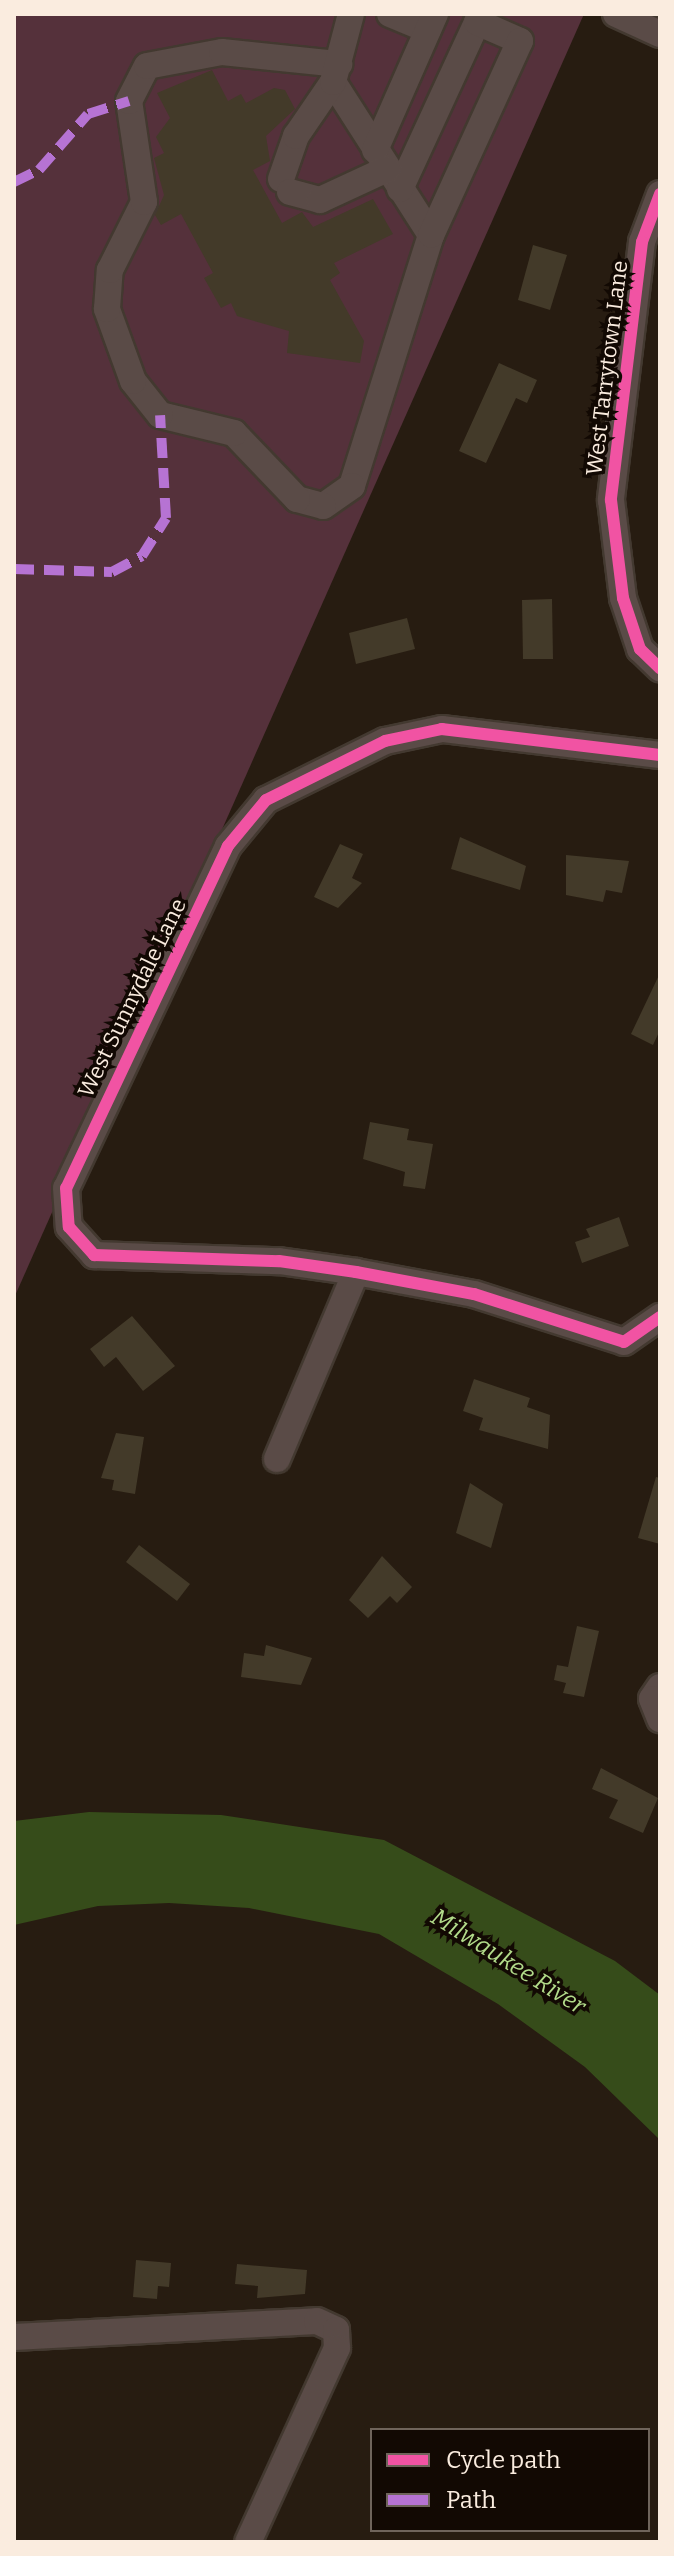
<!DOCTYPE html>
<style>
body{margin:0}
#map{position:relative;width:674px;height:2556px;overflow:hidden;background:#271c11;font-family:Bitter,serif}
div>[style]{position:absolute}
[style*='--x']{left:calc(var(--x)*1px);top:calc(var(--y)*1px);width:calc(var(--w)*1px);rotate:calc(var(--a)*1deg)}
.green>*{inset:0;background:#55313b}
.water>*{inset:0;background:#364c1a}
.building>*{inset:0;background:#433a29}
.roads{filter:drop-shadow(2px 0 #433930) drop-shadow(-2px 0 #433930) drop-shadow(0 2px #433930) drop-shadow(0 -2px #433930)}
.minor>*{height:26px;margin:-13px;padding:0 13px;transform-origin:13px;border-radius:13px;background:#5a4b47}
.quiet>*{height:10px;margin-top:-5px;transform-origin:0;background:repeating-linear-gradient(90deg,#b673d3 0 20px,transparent 0 30px)}
.cycleway>*{height:12px;margin:-6px;padding:0 6px;transform-origin:6px;border-radius:6px;background:#f153a3}
span{translate:-50% -50%;white-space:nowrap;text-align:center;line-height:1.15;-webkit-text-stroke:7px #120903;paint-order:stroke}
.street-label{font-size:22px;color:#faecdf}
.water-label{font-size:24px;color:#b2db8a;font-style:italic}
.frame{position:absolute;inset:0;border:16px solid #faecdf;pointer-events:none}
.legend{position:absolute;left:370px;top:2428px;width:280px;height:104px;box-sizing:border-box;background:#120903;border:2px solid #6f645b;margin:0;padding:10px 14px;list-style:none;font-size:24px;color:#faecdf}
.legend li{display:flex;align-items:center;gap:16px;height:40px}
.legend b{width:40px;border:2px solid #6f645b}
</style>
<div id="map">
<div class="green">
<div style="clip-path:polygon(14px 14px,584px 14px,14px 1298px)"></div>
</div>
<div class="water">
<div style="clip-path:polygon(89px 1812px,221px 1815px,384px 1840px,615px 1961px,660px 1995px,660px 2140px,585px 2067px,498px 2004px,379px 1934px,249px 1908px,169px 1903px,98px 1906px,14px 1925px,14px 1821px)"></div>
</div>
<div class="building">
<div style="clip-path:polygon(212px 70px,228px 101px,241px 94px,246px 103px,274px 88px,285px 90px,295px 109px,266px 136px,270px 161px,253px 170px,282px 223px,302px 212px,313px 227px,373px 199px,393px 234px,334px 263px,340px 273px,330px 280px,364px 341px,360px 363px,287px 353px,289px 331px,237px 316px,231px 303px,221px 308px,204px 278px,213px 273px,181px 214px,161px 225px,155px 215px,164px 195px,154px 158px,164px 153px,156px 137px,170px 118px,157px 93px)"></div>
<div style="clip-path:polygon(533px 245px,567px 255px,550px 310px,518px 300px)"></div>
<div style="clip-path:polygon(499px 363px,537px 380px,527px 403px,516px 398px,486px 463px,459px 451px)"></div>
<div style="clip-path:polygon(552px 599px,553px 659px,523px 659px,522px 600px)"></div>
<div style="clip-path:polygon(407px 618px,415px 649px,356px 664px,349px 633px)"></div>
<div style="clip-path:polygon(460px 837px,526px 866px,520px 890px,451px 869px)"></div>
<div style="clip-path:polygon(340px 844px,363px 854px,352px 878px,362px 883px,338px 908px,314px 897px)"></div>
<div style="clip-path:polygon(566px 855px,629px 861px,622px 893px,606px 890px,603px 902px,566px 895px)"></div>
<div style="clip-path:polygon(660px 973px,660px 1030px,653px 1045px,631px 1034px)"></div>
<div style="clip-path:polygon(370px 1122px,409px 1129px,407px 1140px,433px 1144px,425px 1189px,403px 1186px,405px 1172px,363px 1159px)"></div>
<div style="clip-path:polygon(619px 1217px,629px 1246px,582px 1263px,575px 1242px,590px 1237px,586px 1229px)"></div>
<div style="clip-path:polygon(132px 1316px,175px 1366px,143px 1391px,116px 1357px,104px 1367px,90px 1349px)"></div>
<div style="clip-path:polygon(474px 1379px,530px 1398px,527px 1407px,550px 1415px,548px 1449px,479px 1430px,483px 1418px,463px 1411px)"></div>
<div style="clip-path:polygon(116px 1433px,144px 1437px,135px 1494px,112px 1490px,114px 1480px,101px 1478px)"></div>
<div style="clip-path:polygon(656px 1477px,660px 1478px,660px 1544px,638px 1538px)"></div>
<div style="clip-path:polygon(470px 1483px,503px 1504px,491px 1548px,456px 1533px)"></div>
<div style="clip-path:polygon(139px 1545px,190px 1584px,177px 1601px,126px 1562px)"></div>
<div style="clip-path:polygon(382px 1556px,412px 1587px,397px 1603px,390px 1596px,368px 1618px,349px 1600px)"></div>
<div style="clip-path:polygon(577px 1626px,599px 1631px,584px 1697px,563px 1693px,566px 1683px,554px 1680px,557px 1665px,568px 1667px)"></div>
<div style="clip-path:polygon(266px 1645px,312px 1658px,301px 1685px,241px 1677px,244px 1653px,264px 1656px)"></div>
<div style="clip-path:polygon(601px 1768px,658px 1798px,643px 1833px,609px 1818px,618px 1800px,592px 1789px)"></div>
<div style="clip-path:polygon(136px 2260px,171px 2263px,169px 2287px,158px 2286px,157px 2299px,133px 2297px)"></div>
<div style="clip-path:polygon(237px 2264px,307px 2270px,305px 2294px,257px 2298px,258px 2286px,235px 2284px)"></div>
</div>
<div class="roads">
<div class="minor">
<div style="--x:390;--y:14;--w:41;--a:22.8"></div>
<div style="--x:616;--y:14;--w:48;--a:24.4"></div>
<div style="--x:333;--y:82;--w:182;--a:57.4"></div>
<div style="--x:431;--y:235;--w:263;--a:107.5"></div>
<div style="--x:352;--y:486;--w:35;--a:145"></div>
<div style="--x:323;--y:506;--w:27;--a:-165"></div>
<div style="--x:297;--y:499;--w:91;--a:-133.7"></div>
<div style="--x:234;--y:433;--w:76;--a:-166.3"></div>
<div style="--x:160;--y:415;--w:43;--a:-128.5"></div>
<div style="--x:133;--y:381;--w:77;--a:-109.9"></div>
<div style="--x:107;--y:309;--w:39;--a:-86"></div>
<div style="--x:110;--y:270;--w:76;--a:-63.4"></div>
<div style="--x:144;--y:202;--w:102;--a:-98.4"></div>
<div style="--x:129;--y:101;--w:39;--a:-63"></div>
<div style="--x:147;--y:66;--w:76;--a:-10.6"></div>
<div style="--x:222;--y:52;--w:118;--a:5.9"></div>
<div style="--x:375;--y:150;--w:149;--a:-66.2"></div>
<div style="--x:281;--y:179;--w:46;--a:-70.8"></div>
<div style="--x:296;--y:136;--w:65;--a:-55.6"></div>
<div style="--x:333;--y:82;--w:70;--a:-75.2"></div>
<div style="--x:400;--y:189;--w:184;--a:-65.2"></div>
<div style="--x:477;--y:22;--w:47;--a:23.8"></div>
<div style="--x:520;--y:41;--w:213;--a:114.6"></div>
<div style="--x:290;--y:192;--w:31;--a:15"></div>
<div style="--x:320;--y:200;--w:74;--a:-24.8"></div>
<div style="--x:660;--y:194;--w:51;--a:110.6"></div>
<div style="--x:642;--y:242;--w:260;--a:96.9"></div>
<div style="--x:611;--y:500;--w:99;--a:83"></div>
<div style="--x:623;--y:598;--w:54;--a:71.6"></div>
<div style="--x:640;--y:649;--w:28;--a:44"></div>
<div style="--x:660;--y:755;--w:220;--a:-173.2"></div>
<div style="--x:442;--y:729;--w:58;--a:168.1"></div>
<div style="--x:385;--y:741;--w:133;--a:153.6"></div>
<div style="--x:266;--y:800;--w:60;--a:129.6"></div>
<div style="--x:228;--y:846;--w:378;--a:115.3"></div>
<div style="--x:66;--y:1188;--w:39;--a:86"></div>
<div style="--x:69;--y:1227;--w:38;--a:48"></div>
<div style="--x:94;--y:1255;--w:185;--a:1.9"></div>
<div style="--x:279;--y:1261;--w:78;--a:8.1"></div>
<div style="--x:356;--y:1272;--w:120;--a:10.6"></div>
<div style="--x:474;--y:1294;--w:157;--a:17.7"></div>
<div style="--x:624;--y:1342;--w:44;--a:-34.8"></div>
<div style="--x:277;--y:1459;--w:203;--a:-67.1"></div>
<div style="--x:660;--y:1687;--w:14;--a:124"></div>
<div style="--x:652;--y:1699;--w:22;--a:68"></div>
<div style="--x:14;--y:2337;--w:303;--a:-3"></div>
<div style="--x:317;--y:2321;--w:21;--a:25"></div>
<div style="--x:336;--y:2330;--w:18;--a:87"></div>
<div style="--x:337;--y:2348;--w:213;--a:114.6"></div>
</div>
</div>
<div class="quiet">
<div style="--x:14;--y:182;--w:28;--a:-26"></div>
<div style="--x:39;--y:170;--w:74;--a:-48.8"></div>
<div style="--x:88;--y:114;--w:43;--a:-17.6"></div>
<div style="--x:14;--y:569;--w:98;--a:1.8"></div>
<div style="--x:112;--y:572;--w:34;--a:-28"></div>
<div style="--x:142;--y:556;--w:45;--a:-57.7"></div>
<div style="--x:166;--y:518;--w:103;--a:-93.3"></div>
</div>
<div class="cycleway">
<div style="--x:660;--y:194;--w:51;--a:110.6"></div>
<div style="--x:642;--y:242;--w:260;--a:96.9"></div>
<div style="--x:611;--y:500;--w:99;--a:83"></div>
<div style="--x:623;--y:598;--w:54;--a:71.6"></div>
<div style="--x:640;--y:649;--w:28;--a:44"></div>
<div style="--x:660;--y:755;--w:220;--a:-173.2"></div>
<div style="--x:442;--y:729;--w:58;--a:168.1"></div>
<div style="--x:385;--y:741;--w:133;--a:153.6"></div>
<div style="--x:266;--y:800;--w:60;--a:129.6"></div>
<div style="--x:228;--y:846;--w:378;--a:115.3"></div>
<div style="--x:66;--y:1188;--w:39;--a:86"></div>
<div style="--x:69;--y:1227;--w:38;--a:48"></div>
<div style="--x:94;--y:1255;--w:185;--a:1.9"></div>
<div style="--x:279;--y:1261;--w:78;--a:8.1"></div>
<div style="--x:356;--y:1272;--w:120;--a:10.6"></div>
<div style="--x:474;--y:1294;--w:157;--a:17.7"></div>
<div style="--x:624;--y:1342;--w:44;--a:-34.8"></div>
</div>
<div class="street-label">
<span style="left:607px;top:368px;rotate:-83deg">West Tarrytown Lane</span>
<span style="left:132px;top:998px;rotate:-64deg">West Sunnydale Lane</span>
</div>
<div class="water-label">
<span style="left:508px;top:1962px;rotate:32deg">Milwaukee River</span>
</div>
<div class="frame"></div>
<ul class="legend">
<li><b style="height:10px;background:#f153a3"></b>Cycle path</li>
<li><b style="height:10px;background:#b673d3"></b>Path</li>
</ul>
</div>
